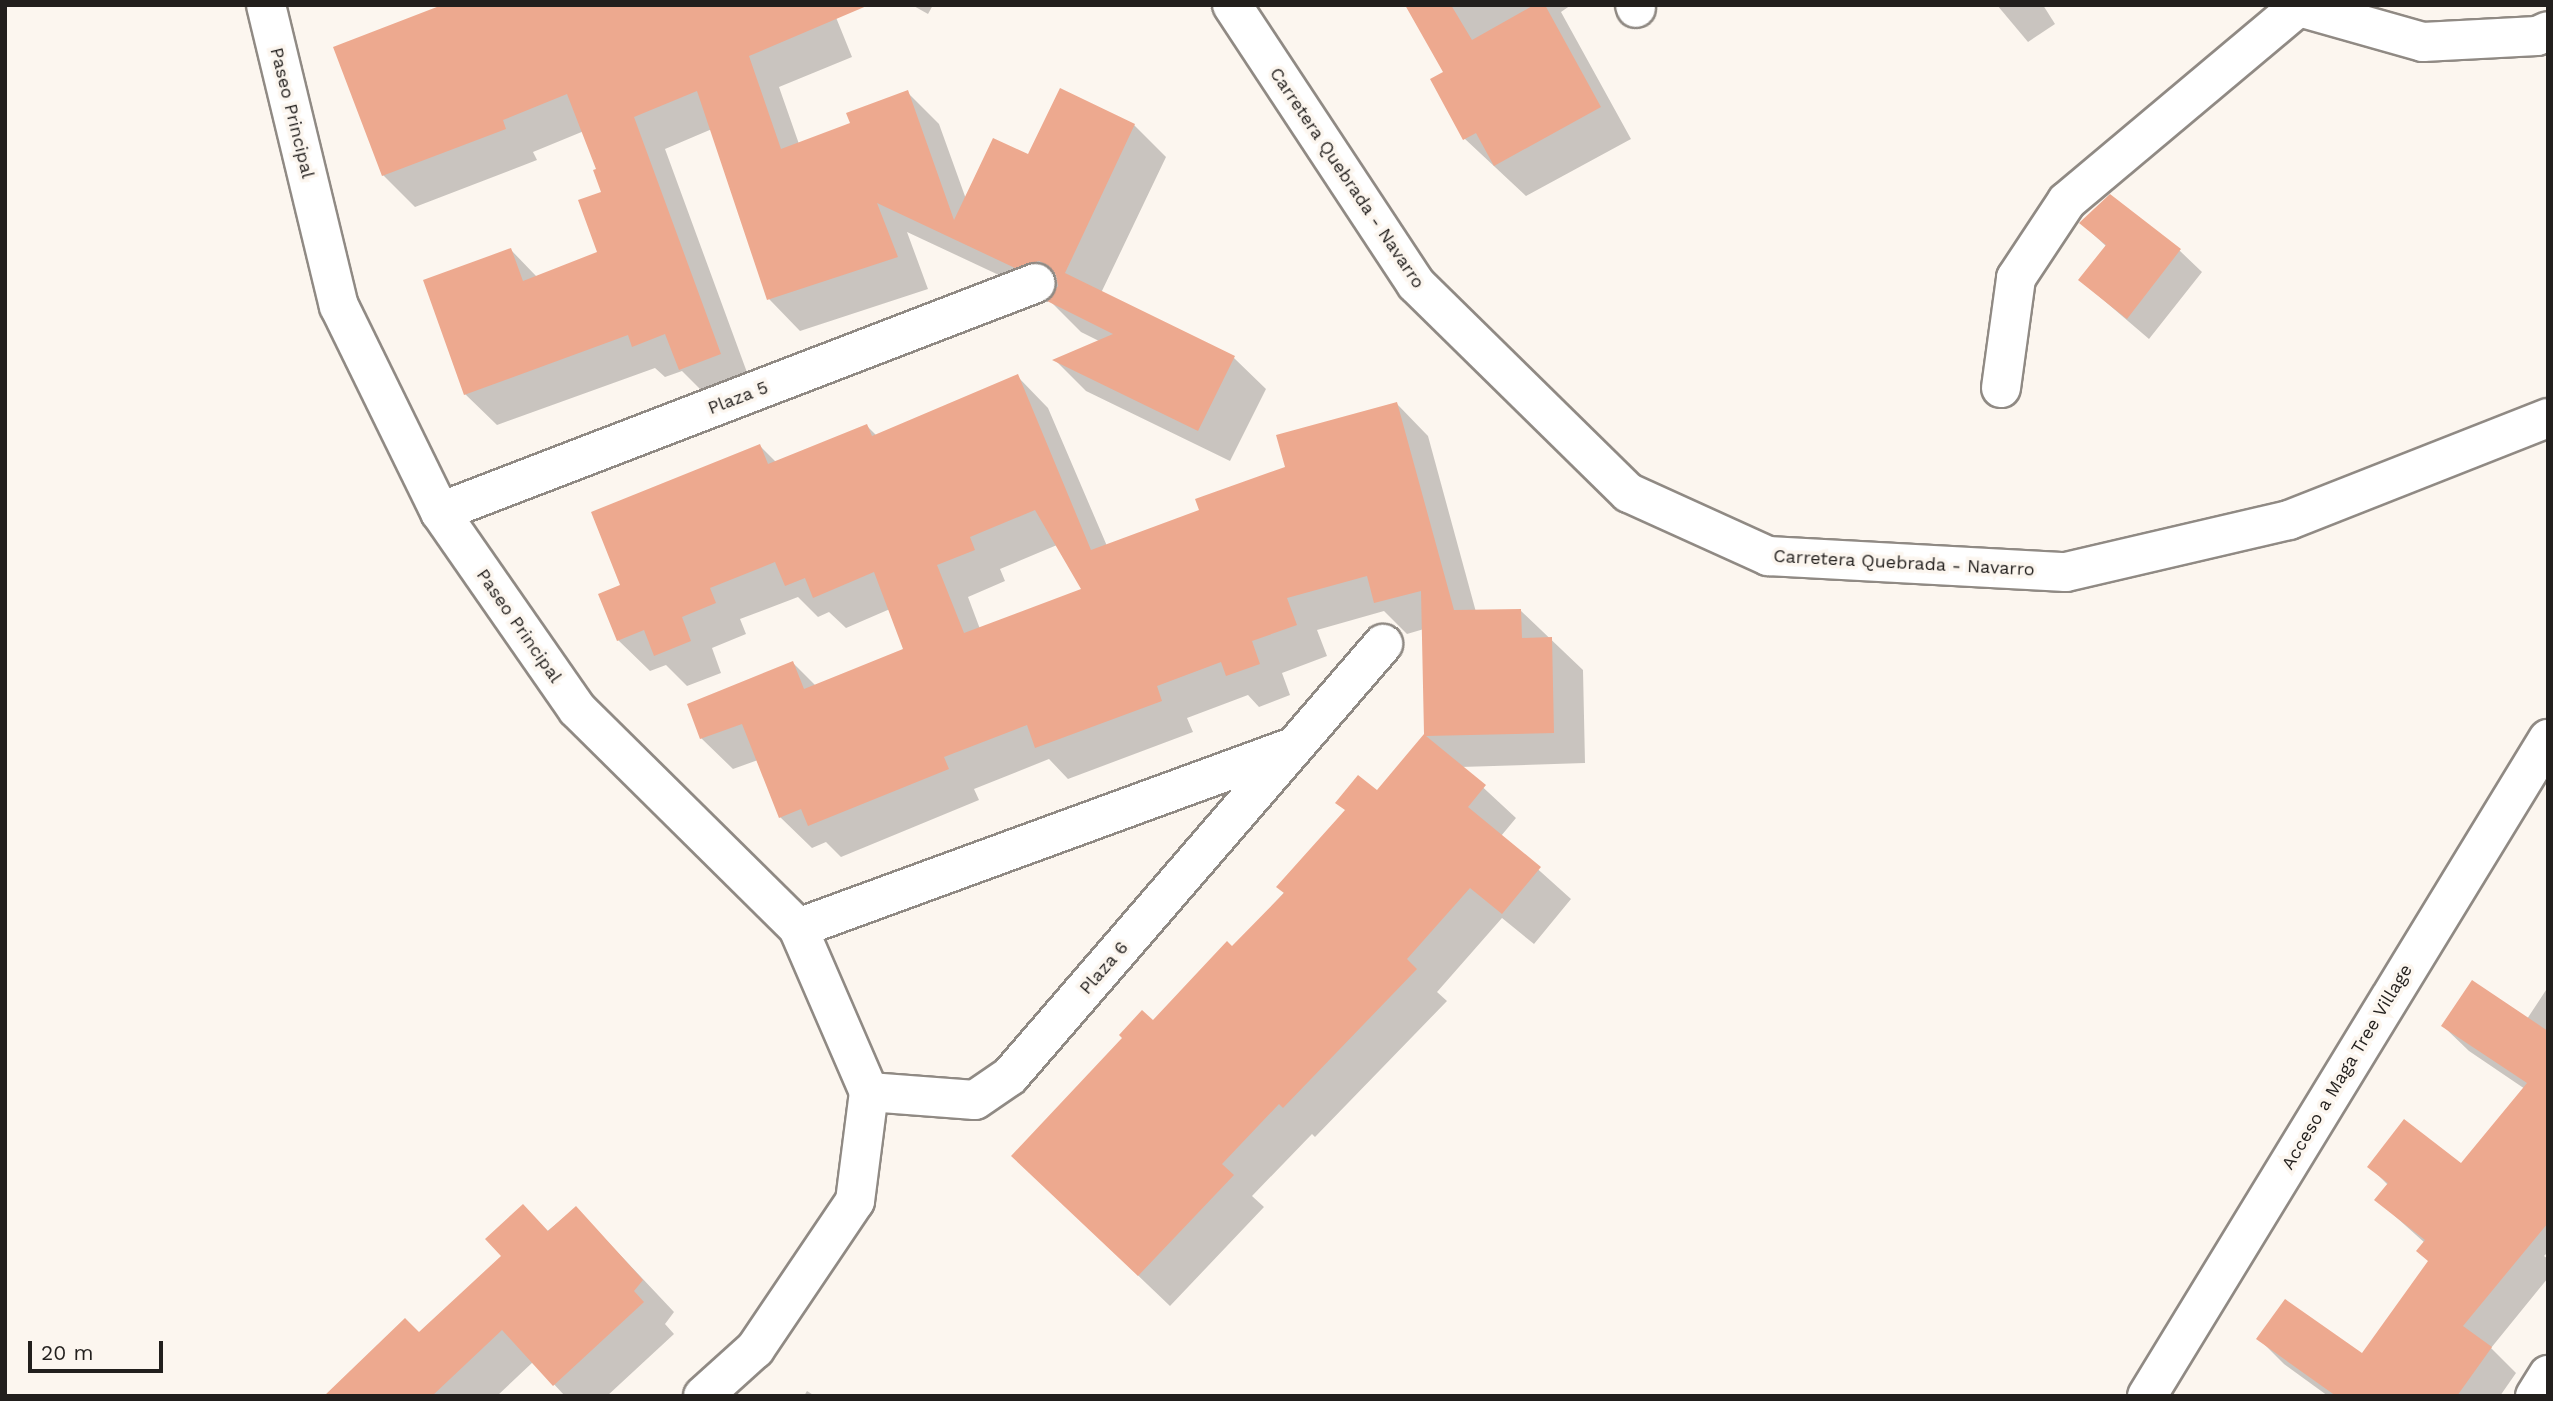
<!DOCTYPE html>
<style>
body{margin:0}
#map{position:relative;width:2553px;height:1401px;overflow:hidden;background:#fcf6ef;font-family:"Work Sans",sans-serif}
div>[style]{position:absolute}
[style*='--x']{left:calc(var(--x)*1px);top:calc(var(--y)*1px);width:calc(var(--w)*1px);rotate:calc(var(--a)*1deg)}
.shadow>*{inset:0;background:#0003}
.building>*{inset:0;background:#eda98f}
.roads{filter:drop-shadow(2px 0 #908a84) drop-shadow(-2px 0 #908a84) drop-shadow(0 2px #908a84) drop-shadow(0 -2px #908a84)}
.street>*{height:38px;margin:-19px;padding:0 19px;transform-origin:19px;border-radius:19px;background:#fff}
.secondary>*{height:38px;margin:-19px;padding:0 19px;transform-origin:19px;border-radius:19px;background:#fff}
span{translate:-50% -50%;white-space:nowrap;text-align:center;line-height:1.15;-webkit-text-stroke:7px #fcf6ef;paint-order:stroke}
.street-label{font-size:18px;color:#221f1d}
.frame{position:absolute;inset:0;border:7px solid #221f1d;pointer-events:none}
.scale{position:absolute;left:28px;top:1341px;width:135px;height:32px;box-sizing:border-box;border:4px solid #221f1d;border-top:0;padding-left:9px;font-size:21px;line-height:24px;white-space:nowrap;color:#221f1d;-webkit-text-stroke:5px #fcf6ef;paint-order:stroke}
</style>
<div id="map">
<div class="shadow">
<div style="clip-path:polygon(831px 5px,852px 57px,779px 87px,799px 144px,852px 124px,907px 92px,939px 124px,966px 199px,1029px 157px,1134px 125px,1166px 157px,1101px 293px,1234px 358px,1266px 389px,1230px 461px,1086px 391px,1055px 360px,1099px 341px,1081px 332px,1050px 301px,1052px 297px,1048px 298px,907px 232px,928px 289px,800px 331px,769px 299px,712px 129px,665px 149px,752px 386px,712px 401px,682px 371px,665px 377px,655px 368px,497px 425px,465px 394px,511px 250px,537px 277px,599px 253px,603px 193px,599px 170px,584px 131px,533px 152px,537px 160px,415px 207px,383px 175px,335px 48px)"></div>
<div style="clip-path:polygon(912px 5px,933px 5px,928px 14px)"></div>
<div style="clip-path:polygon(1407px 5px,1571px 5px,1561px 12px,1631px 139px,1526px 196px,1465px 139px,1445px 72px)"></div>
<div style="clip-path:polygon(1997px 5px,2043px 5px,2055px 24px,2028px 42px)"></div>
<div style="clip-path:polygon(2110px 196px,2180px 251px,2202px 272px,2149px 339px,2080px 280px,2107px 247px,2081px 223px)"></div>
<div style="clip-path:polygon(evenodd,1017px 376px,1048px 408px,1107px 546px,1201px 511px,1287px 468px,1397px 404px,1428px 436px,1476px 612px,1521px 611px,1583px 670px,1585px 763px,1461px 767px,1516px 818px,1501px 836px,1571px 899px,1534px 944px,1502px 918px,1437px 992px,1447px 1001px,1315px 1137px,1312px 1134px,1252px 1196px,1264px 1207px,1170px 1306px,1013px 1156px,1232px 949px,1377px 792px,1426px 735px,1424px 629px,1407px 634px,1384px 611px,1317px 630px,1327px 656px,1282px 673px,1290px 695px,1259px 707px,1248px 695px,1187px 718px,1193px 732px,1068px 779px,1049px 759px,974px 789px,979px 800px,841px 857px,826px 842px,812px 848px,780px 817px,758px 760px,733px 769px,701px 738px,793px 663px,816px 686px,906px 650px,890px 609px,846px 628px,829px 612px,818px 617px,798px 597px,740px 619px,746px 634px,712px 648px,721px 673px,687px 686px,666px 665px,650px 671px,618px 640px,622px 586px,760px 446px,777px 463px,867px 426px,877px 436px,1017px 376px,1057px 545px,1084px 590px,980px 629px,968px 597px,1005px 581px,1000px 569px,1057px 545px)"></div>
<div style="clip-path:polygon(2548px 987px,2548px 1252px,2544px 1256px,2548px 1259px,2548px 1278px,2491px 1348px,2516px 1373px,2500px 1396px,2328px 1396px,2284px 1364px,2259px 1339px,2362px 1355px,2430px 1262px,2425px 1243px,2377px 1200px,2388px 1185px,2369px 1166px,2461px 1165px,2525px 1089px,2469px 1051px,2443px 1026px,2527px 1019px)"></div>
<div style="clip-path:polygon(576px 1208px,674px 1312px,665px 1324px,674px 1334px,607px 1396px,565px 1396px,533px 1362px,497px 1396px,342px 1396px)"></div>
<div style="clip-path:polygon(807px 1391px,815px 1396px,804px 1396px)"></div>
</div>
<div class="building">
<div style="clip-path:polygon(442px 5px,869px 5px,749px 56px,781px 149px,850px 123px,846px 113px,908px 90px,954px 220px,993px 138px,1028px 154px,1060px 88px,1135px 124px,1065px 273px,1235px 356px,1198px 431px,1052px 360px,1113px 334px,1047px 301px,1058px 286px,1056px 275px,1049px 266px,1039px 261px,1015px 268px,877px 203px,898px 257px,767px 300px,697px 91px,634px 117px,721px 354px,679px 370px,665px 334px,632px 347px,628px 335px,464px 395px,423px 280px,511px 248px,523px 281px,597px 252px,578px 200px,601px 192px,593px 170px,596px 169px,567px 94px,503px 120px,506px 129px,382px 176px,333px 47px)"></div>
<div style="clip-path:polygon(1405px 5px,1451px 5px,1472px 40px,1534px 5px,1545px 5px,1601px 107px,1494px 166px,1476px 133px,1463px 140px,1430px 79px,1443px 72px)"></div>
<div style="clip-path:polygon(2110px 194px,2181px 249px,2127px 319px,2078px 280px,2106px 245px,2079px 223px)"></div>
<div style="clip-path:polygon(evenodd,1018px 374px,1091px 550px,1199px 510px,1195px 499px,1285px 467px,1276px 435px,1397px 402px,1454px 610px,1521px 609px,1522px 638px,1552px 637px,1554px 733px,1426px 736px,1486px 785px,1468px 807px,1541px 867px,1502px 914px,1470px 888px,1407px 959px,1417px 969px,1283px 1108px,1279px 1104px,1222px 1164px,1234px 1175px,1138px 1276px,1011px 1156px,1122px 1038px,1119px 1035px,1142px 1010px,1153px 1020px,1227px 941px,1232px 946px,1284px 893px,1276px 887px,1345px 810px,1335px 803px,1358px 775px,1377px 790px,1424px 734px,1421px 591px,1374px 603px,1367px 576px,1287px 598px,1297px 625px,1252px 641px,1260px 664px,1226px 676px,1221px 662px,1157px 686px,1162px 701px,1035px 748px,1027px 725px,944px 757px,949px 769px,808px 826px,801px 809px,779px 818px,742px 724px,700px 739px,687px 704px,793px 661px,804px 689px,903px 649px,874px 572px,813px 598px,805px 578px,785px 586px,775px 562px,710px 588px,716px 603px,682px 617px,691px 641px,654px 656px,644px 630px,617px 641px,598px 594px,620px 585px,591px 512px,760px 444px,768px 464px,867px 424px,872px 436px,1018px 374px,1035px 510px,1081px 589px,964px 633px,937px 565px,975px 550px,970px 537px,1035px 510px)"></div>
<div style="clip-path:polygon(2472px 980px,2548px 1031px,2548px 1223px,2463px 1326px,2492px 1347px,2457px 1396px,2336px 1396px,2256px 1339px,2285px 1299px,2362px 1353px,2428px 1261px,2416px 1251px,2425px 1240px,2374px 1200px,2388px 1183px,2367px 1167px,2404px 1119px,2461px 1163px,2527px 1083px,2441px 1026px)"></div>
<div style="clip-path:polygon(523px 1204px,548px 1231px,576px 1206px,643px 1280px,634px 1291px,644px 1302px,553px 1386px,502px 1330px,432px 1396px,324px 1396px,405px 1318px,419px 1332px,501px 1256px,485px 1239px)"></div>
</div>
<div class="roads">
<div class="street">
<div style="--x:266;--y:5;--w:310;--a:76.4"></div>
<div style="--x:339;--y:306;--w:229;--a:63.9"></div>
<div style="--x:440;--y:512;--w:240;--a:55.2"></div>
<div style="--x:577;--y:709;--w:311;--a:44.7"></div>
<div style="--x:798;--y:928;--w:179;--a:66.6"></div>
<div style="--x:869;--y:1092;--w:110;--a:97.3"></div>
<div style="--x:855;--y:1201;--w:179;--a:124"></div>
<div style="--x:755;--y:1349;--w:70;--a:137.9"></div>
<div style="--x:1635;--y:5;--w:3;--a:72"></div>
<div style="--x:2292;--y:5;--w:136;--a:15.8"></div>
<div style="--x:2423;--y:42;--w:114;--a:-3"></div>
<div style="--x:2537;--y:36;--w:12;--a:-24"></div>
<div style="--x:2001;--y:388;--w:111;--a:-82.2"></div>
<div style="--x:2016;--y:278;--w:92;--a:-56.5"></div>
<div style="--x:2067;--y:201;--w:300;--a:-40"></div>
<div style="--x:440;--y:512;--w:638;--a:-21.02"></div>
<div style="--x:798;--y:928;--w:527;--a:-20.09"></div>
<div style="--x:869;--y:1092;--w:106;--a:4.3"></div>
<div style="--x:975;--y:1100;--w:42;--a:-34.4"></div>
<div style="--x:1010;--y:1076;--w:571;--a:-49.19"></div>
<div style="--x:2147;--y:1396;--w:770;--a:-58.6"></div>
<div style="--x:2535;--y:1396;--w:25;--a:-58"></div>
</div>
<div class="secondary">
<div style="--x:1232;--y:5;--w:334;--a:56.6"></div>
<div style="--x:1416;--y:284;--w:298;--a:44.5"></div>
<div style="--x:1629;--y:493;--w:153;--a:24.4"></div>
<div style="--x:1768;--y:556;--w:298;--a:3.1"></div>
<div style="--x:2066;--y:572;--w:229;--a:-13.1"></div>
<div style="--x:2289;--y:520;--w:278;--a:-21.5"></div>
</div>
</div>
<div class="street-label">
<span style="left:292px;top:113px;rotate:76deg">Paseo Principal</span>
<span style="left:1347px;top:178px;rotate:56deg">Carretera Quebrada - Navarro</span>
<span style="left:738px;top:398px;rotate:-21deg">Plaza 5</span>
<span style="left:1904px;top:563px;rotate:3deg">Carretera Quebrada - Navarro</span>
<span style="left:519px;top:626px;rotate:55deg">Paseo Principal</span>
<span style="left:1104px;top:968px;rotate:-49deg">Plaza 6</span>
<span style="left:2347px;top:1067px;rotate:-59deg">Acceso a Maga Tree Village</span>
</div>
<div class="frame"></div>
<div class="scale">20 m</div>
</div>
